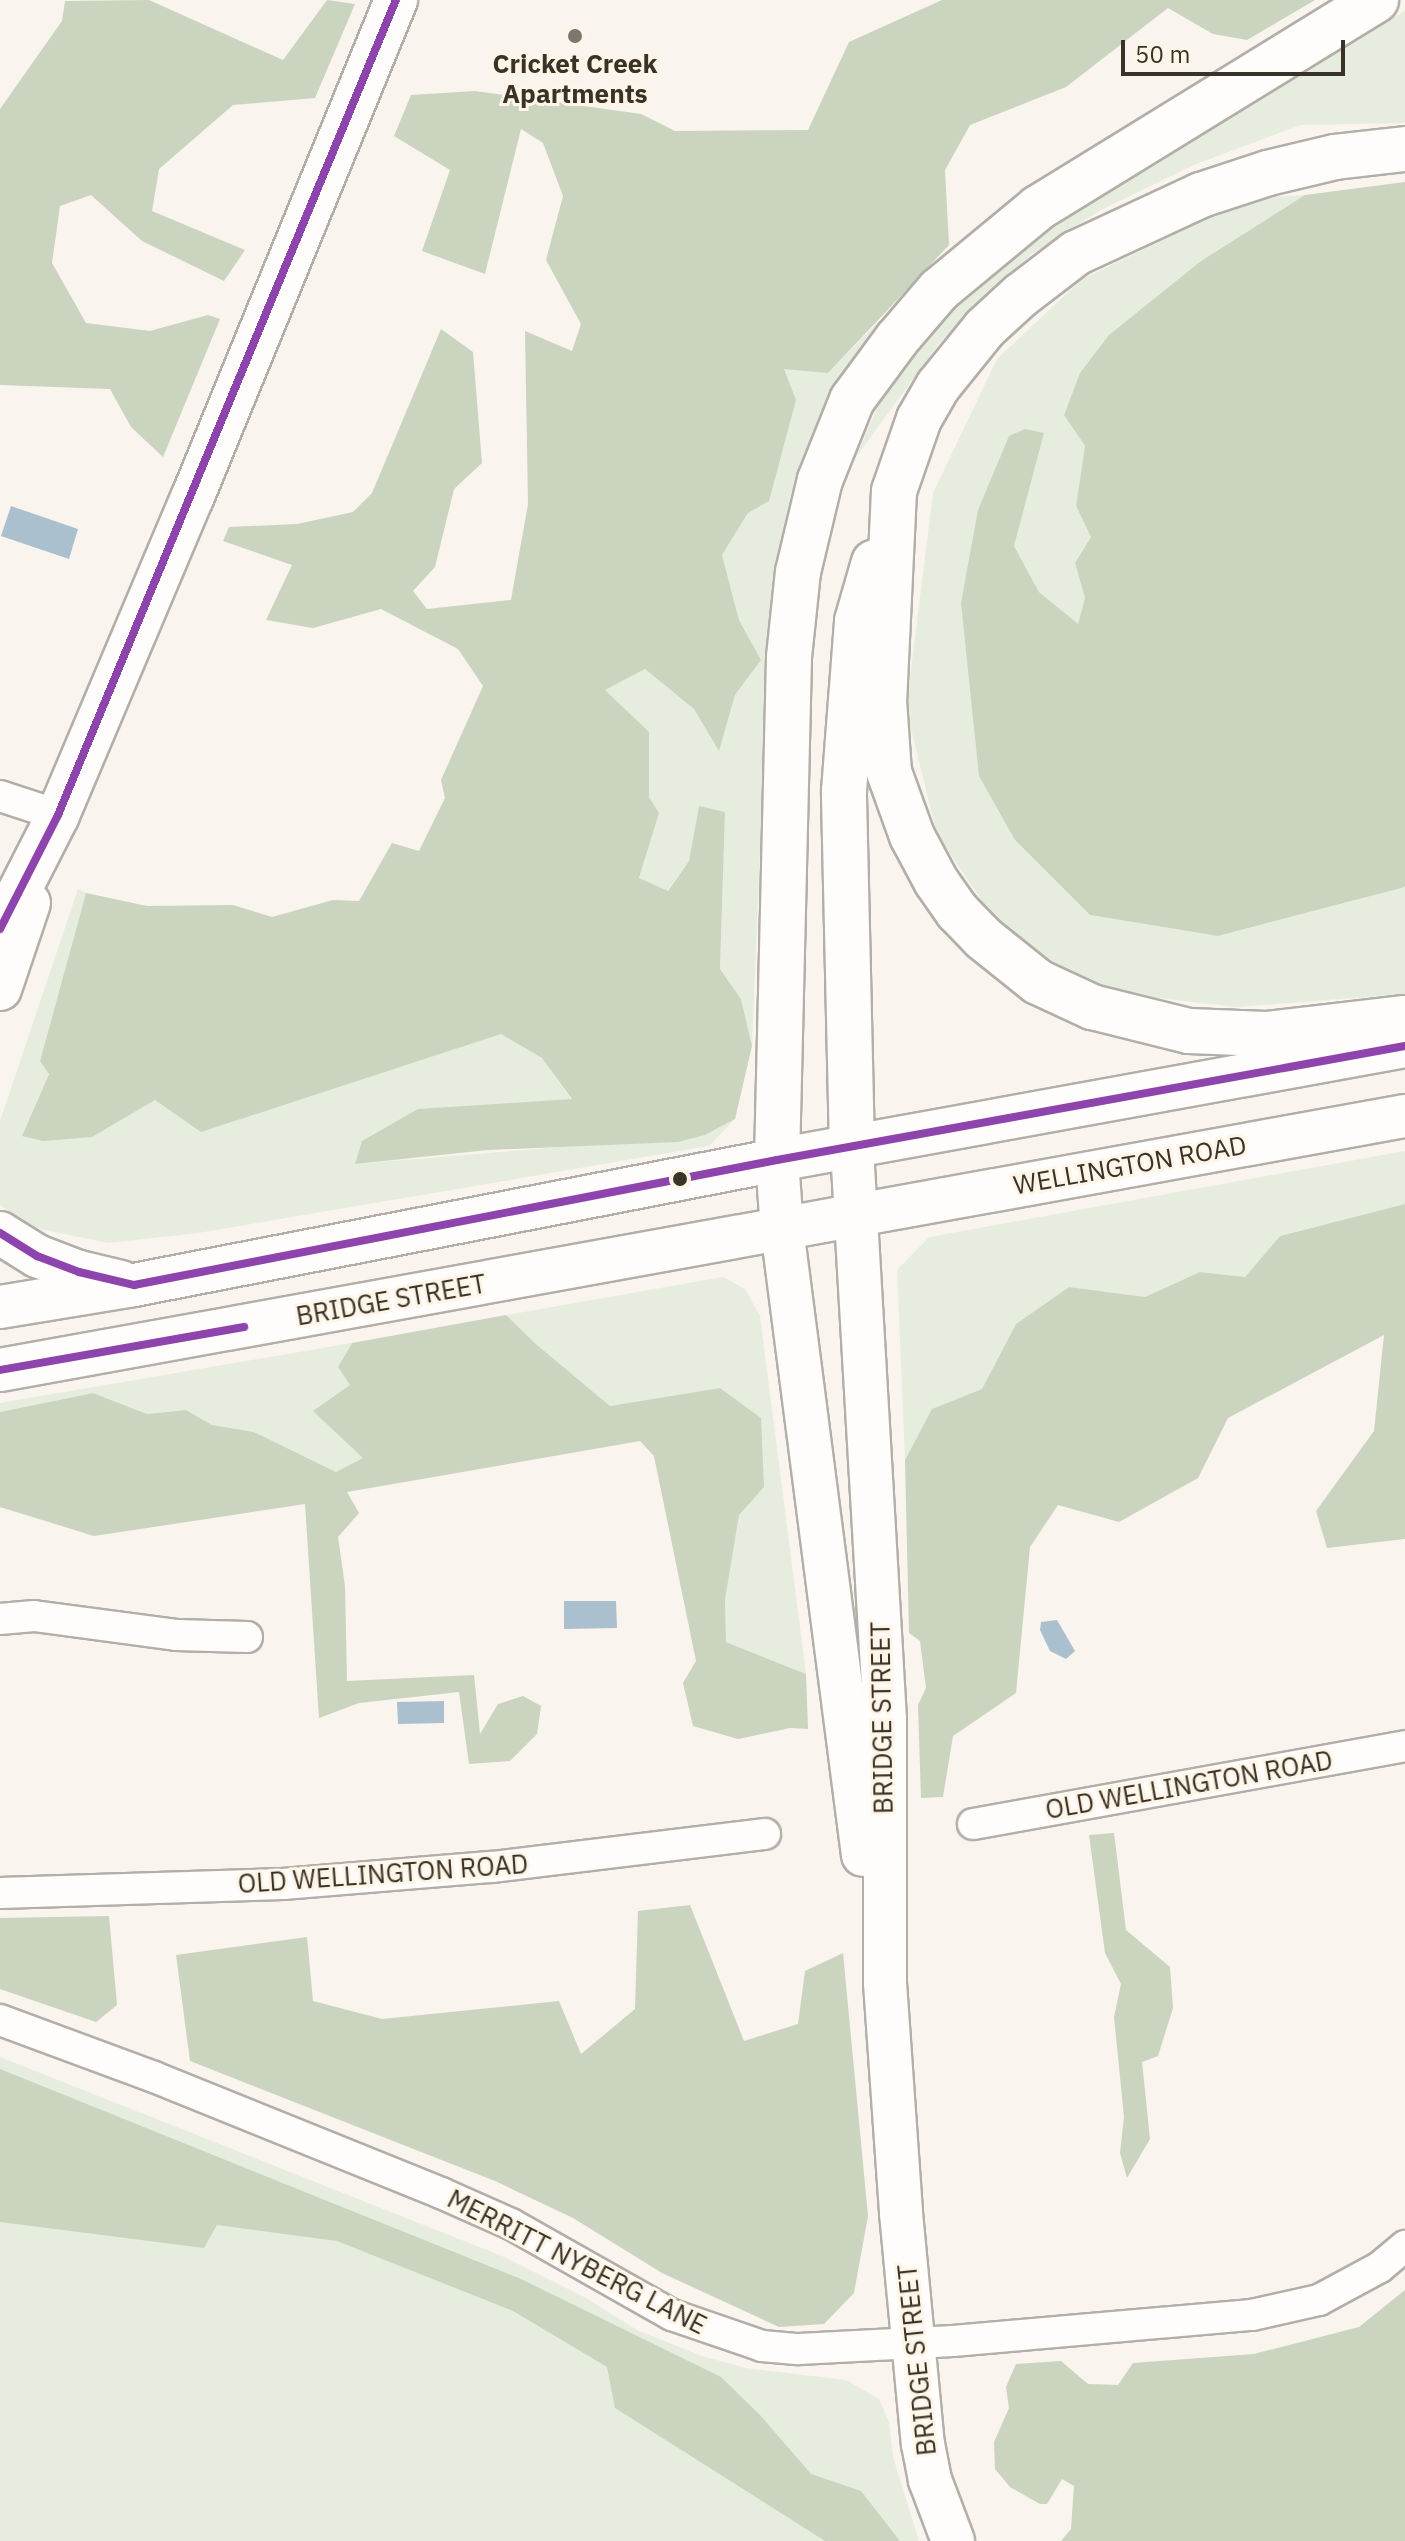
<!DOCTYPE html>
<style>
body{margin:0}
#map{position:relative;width:1405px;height:2541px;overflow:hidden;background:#f9f4ed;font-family:"IBM Plex Sans",sans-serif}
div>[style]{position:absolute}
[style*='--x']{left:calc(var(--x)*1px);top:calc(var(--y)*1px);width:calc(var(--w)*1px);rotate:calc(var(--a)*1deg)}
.green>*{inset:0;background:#e7edde}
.forest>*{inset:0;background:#cad4bf}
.water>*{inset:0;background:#abc0cf}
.roads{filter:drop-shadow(2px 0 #b3aea7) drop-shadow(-2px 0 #b3aea7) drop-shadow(0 2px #b3aea7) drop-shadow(0 -2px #b3aea7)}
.street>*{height:30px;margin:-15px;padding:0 15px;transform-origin:15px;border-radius:15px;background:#fefdfc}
.secondary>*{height:42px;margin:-21px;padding:0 21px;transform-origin:21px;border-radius:21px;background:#fefdfc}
.highway>*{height:44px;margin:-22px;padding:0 22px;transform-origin:22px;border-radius:22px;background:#fefdfc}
.bus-1>*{height:8px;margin:-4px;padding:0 4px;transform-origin:4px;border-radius:4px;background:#8e44ad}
.dots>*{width:22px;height:22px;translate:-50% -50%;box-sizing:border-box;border:4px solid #fff5e7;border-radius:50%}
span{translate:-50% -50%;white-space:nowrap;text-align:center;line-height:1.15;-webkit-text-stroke:6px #fff5e7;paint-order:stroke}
.poi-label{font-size:26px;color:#383229;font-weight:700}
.street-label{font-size:26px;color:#383229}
.scale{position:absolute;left:1121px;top:40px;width:224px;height:36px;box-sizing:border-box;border:4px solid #383229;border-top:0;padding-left:10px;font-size:24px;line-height:28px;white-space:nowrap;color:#383229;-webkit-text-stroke:6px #fff5e7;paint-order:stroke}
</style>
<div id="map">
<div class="green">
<div style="clip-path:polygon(1405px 11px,1405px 123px,1301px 125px,1194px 165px,1101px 210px,1030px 255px,940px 342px,856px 457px,897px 362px,987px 265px,1168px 145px)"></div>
<div style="clip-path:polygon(1305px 195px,1201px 261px,1064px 415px,1085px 446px,1076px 506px,1091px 537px,1075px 563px,1085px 598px,1078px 625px,1039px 592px,1014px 546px,1043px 433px,1009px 437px,1015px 840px,1090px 915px,1218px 936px,1405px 887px,1405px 994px,1236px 1007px,1122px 994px,1048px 962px,994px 919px,937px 834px,906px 709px,933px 493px,997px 359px,1081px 280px,1249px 198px)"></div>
<div style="clip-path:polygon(879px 321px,834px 385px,791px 494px,768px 655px,752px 1046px,741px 999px,720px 969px,725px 812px,699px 806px,689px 861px,667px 891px,639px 878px,659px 813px,649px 797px,649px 732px,604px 690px,645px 669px,694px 709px,719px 750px,735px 695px,761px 660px,739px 620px,722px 555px,748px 513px,784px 368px,828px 373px)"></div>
<div style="clip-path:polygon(78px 889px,86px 893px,40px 1061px,49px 1073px,22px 1136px,92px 1137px,155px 1100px,443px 1053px,501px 1033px,542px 1058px,572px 1100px,418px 1109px,355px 1164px,705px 1135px,735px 1119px,709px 1146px,198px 1233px,108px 1243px,31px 1227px,0 1205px,0 1121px)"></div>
<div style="clip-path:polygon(1405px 1151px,1405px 1204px,1280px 1236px,1245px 1277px,1200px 1272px,1145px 1297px,1069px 1287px,1016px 1324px,982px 1389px,932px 1410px,905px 1460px,897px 1270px,929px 1237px)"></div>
<div style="clip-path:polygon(723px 1277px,745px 1289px,760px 1316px,806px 1674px,726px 1642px,725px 1600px,739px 1514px,764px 1487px,720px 1388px,610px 1406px,537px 1345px,506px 1315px)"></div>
<div style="clip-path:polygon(352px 1343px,338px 1367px,351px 1385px,337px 1398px,363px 1458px,336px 1472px,254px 1432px,212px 1425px,186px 1410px,147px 1414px,93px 1393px,0 1412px,0 1403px)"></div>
<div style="clip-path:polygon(0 2057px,502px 2256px,586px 2298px,637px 2330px,702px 2356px,746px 2368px,846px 2380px,879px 2399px,889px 2422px,893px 2457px,919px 2541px,0 2541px)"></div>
</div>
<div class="forest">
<div style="clip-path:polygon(149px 0,283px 60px,327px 0,355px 4px,315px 98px,233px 105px,159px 169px,152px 211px,245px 250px,224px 281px,142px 241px,91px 195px,60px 206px,52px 263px,86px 323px,150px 331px,208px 315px,220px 319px,163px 457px,131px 427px,110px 389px,0 385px,0 109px,62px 21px,65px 1px)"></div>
<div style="clip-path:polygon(942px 0,1315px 0,1247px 40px,1213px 34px,1168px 8px,1066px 87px,970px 125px,945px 170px,949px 245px,828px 373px,784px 369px,796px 400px,769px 501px,748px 513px,722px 555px,739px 620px,761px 660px,735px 695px,719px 751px,694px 709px,645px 669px,605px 690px,649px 732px,649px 797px,659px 813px,639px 878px,668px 891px,689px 861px,699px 806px,725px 812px,720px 969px,741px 999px,752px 1046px,735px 1119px,705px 1135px,678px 1142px,488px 1150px,355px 1164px,362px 1141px,418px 1109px,572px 1099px,542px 1058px,501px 1034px,201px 1132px,155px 1100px,92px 1137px,43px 1141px,22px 1136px,49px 1074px,40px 1061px,86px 893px,147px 906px,233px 905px,272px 917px,333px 900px,359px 901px,392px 843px,419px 851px,445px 798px,441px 780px,483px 686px,458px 649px,381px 609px,313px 628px,266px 620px,292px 565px,223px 541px,229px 527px,297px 524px,353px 512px,372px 493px,441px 329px,473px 352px,482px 463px,454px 489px,435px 567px,413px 591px,427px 609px,511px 600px,528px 504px,525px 331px,572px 351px,581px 324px,546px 260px,563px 196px,543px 143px,521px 129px,485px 274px,422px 251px,450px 170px,394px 136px,411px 95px,475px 91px,641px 114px,675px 131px,808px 130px,849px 42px)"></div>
<div style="clip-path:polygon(1405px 182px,1405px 887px,1218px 936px,1090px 915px,1015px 840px,979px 776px,961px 603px,978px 510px,1009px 436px,1025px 429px,1044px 433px,1014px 546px,1039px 592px,1078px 624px,1085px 598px,1075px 563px,1091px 537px,1076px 506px,1085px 446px,1064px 415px,1080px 373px,1109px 335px,1201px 261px,1305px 195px)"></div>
<div style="clip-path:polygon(1405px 1204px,1405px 1539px,1327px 1548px,1316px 1511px,1374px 1431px,1384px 1335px,1228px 1418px,1198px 1478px,1119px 1522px,1058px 1505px,1030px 1547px,1016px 1693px,953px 1736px,943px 1797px,921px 1798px,918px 1705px,926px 1688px,920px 1641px,909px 1633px,905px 1460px,932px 1409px,982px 1389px,1016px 1324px,1069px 1287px,1145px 1297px,1200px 1272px,1245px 1277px,1280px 1236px)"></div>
<div style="clip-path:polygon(506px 1315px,537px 1345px,610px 1406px,720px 1388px,761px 1418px,764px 1487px,739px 1515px,725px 1600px,726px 1642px,806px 1674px,808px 1729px,790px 1728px,738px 1739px,693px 1726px,683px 1683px,696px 1661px,654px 1456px,640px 1441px,347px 1492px,359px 1513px,338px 1537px,345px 1586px,347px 1681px,474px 1675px,480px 1734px,498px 1704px,523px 1696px,541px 1706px,537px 1734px,510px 1761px,469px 1764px,459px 1692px,359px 1703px,319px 1718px,305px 1504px,94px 1536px,0 1507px,0 1412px,93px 1393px,147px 1414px,186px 1410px,212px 1425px,254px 1432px,336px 1472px,363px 1458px,313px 1411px,350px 1385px,338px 1367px,352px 1343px)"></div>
<div style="clip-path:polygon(1114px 1833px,1126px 1930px,1170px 1967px,1173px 2008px,1158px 2056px,1142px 2062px,1150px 2139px,1127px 2178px,1120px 2153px,1124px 2117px,1114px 2017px,1121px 1984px,1105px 1953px,1089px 1835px)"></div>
<div style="clip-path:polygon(690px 1905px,744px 2041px,798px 2024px,805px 1971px,843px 1953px,868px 2216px,854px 2293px,824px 2324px,779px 2327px,662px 2273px,573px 2218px,495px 2181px,190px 2061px,176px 1955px,307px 1937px,313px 2001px,382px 2019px,559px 2001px,581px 2054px,635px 2009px,638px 1911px)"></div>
<div style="clip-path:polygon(109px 1916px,117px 2005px,96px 2022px,0 1989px,0 1918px)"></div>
<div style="clip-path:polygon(0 2069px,521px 2279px,721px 2377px,760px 2415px,811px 2474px,861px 2491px,900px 2541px,825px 2541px,615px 2408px,607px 2367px,513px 2311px,337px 2241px,217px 2225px,204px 2248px,0 2222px)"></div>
<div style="clip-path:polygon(1405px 2290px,1405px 2541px,1061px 2541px,1071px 2529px,1074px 2486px,1062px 2479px,1047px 2504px,1040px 2504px,1010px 2487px,995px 2469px,994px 2442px,1009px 2408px,1006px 2387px,1016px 2364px,1061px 2361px,1088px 2384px,1118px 2385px,1133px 2363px,1254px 2354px,1359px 2327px)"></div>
</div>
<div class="water">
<div style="clip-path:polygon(11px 506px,78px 529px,69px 559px,1px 536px)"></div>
<div style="clip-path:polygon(564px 1601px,616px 1601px,617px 1628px,564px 1629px)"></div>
<div style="clip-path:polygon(1057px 1620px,1075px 1651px,1066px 1659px,1050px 1651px,1040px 1630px,1041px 1622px)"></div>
<div style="clip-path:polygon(444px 1701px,444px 1723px,398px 1724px,397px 1702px)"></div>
</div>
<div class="roads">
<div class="street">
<div style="--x:0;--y:796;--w:61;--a:18.1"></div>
<div style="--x:0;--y:1619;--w:34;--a:-5"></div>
<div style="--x:34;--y:1616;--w:143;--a:7.6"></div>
<div style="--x:176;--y:1635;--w:71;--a:1.6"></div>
<div style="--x:973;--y:1824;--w:439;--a:-10.2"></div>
<div style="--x:0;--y:1893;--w:283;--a:-1.8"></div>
<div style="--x:283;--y:1884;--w:210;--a:-4.7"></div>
<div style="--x:492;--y:1867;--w:275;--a:-6.9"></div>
<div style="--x:0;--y:2020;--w:164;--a:20.3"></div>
<div style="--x:154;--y:2077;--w:310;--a:22"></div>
<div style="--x:441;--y:2193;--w:77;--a:23.9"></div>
<div style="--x:511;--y:2224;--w:185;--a:29.5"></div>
<div style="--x:672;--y:2315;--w:95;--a:19"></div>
<div style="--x:762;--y:2346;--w:37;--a:5"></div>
<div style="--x:799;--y:2349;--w:154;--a:-3"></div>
<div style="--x:953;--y:2341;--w:300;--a:-5"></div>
<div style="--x:1252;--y:2315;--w:69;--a:-12.6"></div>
<div style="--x:1319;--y:2300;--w:69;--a:-28.4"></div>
<div style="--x:1380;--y:2267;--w:33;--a:-40"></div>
</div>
<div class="secondary">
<div style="--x:0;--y:929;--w:128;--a:-63"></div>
<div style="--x:58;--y:815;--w:346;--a:-67.1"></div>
<div style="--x:193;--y:496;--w:536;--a:-67.74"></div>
<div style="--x:0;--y:989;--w:91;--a:-71.4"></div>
<div style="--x:852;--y:1149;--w:571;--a:86.69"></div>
<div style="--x:885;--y:1719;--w:264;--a:90"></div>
<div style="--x:885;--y:1983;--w:231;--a:86"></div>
<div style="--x:901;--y:2213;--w:232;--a:84.6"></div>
<div style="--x:923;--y:2444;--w:37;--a:79"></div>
<div style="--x:930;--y:2480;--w:65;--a:69.3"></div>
<div style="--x:777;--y:1160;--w:69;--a:85.9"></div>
<div style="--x:782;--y:1229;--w:631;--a:82.63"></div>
<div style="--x:0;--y:1233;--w:44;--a:31.9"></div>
<div style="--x:37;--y:1256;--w:45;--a:20.9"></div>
<div style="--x:79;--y:1272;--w:43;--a:13.4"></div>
<div style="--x:0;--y:1307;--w:136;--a:-9.3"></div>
<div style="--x:134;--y:1285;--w:655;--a:-11"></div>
<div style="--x:777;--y:1160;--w:638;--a:-10.29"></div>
<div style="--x:0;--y:1370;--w:1428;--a:-10.25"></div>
</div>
<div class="highway">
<div style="--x:1405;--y:149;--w:70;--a:173.5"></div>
<div style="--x:1335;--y:157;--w:69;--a:166.6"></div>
<div style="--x:1268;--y:173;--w:71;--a:161.8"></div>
<div style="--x:1201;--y:195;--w:138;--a:155.1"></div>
<div style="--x:1076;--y:253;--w:69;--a:142.6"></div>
<div style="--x:1021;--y:295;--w:49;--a:137.5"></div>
<div style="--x:985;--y:328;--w:75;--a:129"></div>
<div style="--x:938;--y:386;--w:38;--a:120"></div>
<div style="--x:919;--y:419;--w:76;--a:109.1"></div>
<div style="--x:894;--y:491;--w:210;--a:92.7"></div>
<div style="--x:884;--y:701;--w:71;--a:86"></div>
<div style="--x:889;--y:772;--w:68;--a:70.2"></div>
<div style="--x:912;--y:836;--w:51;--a:61.9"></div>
<div style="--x:936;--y:881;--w:38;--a:55"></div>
<div style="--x:958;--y:912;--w:36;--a:46"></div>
<div style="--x:983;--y:938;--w:70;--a:38.7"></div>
<div style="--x:1038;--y:982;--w:60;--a:24.8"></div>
<div style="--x:1092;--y:1007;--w:100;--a:13.9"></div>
<div style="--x:1189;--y:1031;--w:77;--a:2.2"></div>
<div style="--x:1266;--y:1034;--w:140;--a:-6.6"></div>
<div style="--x:852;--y:1149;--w:358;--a:-91.3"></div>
<div style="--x:844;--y:791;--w:170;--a:-85.6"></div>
<div style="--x:857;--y:621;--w:61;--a:-73.9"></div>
<div style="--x:777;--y:1160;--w:503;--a:-88.63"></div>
<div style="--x:789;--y:657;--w:85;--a:-84"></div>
<div style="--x:798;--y:572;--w:95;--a:-76.6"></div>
<div style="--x:820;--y:480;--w:86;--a:-68.2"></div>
<div style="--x:852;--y:400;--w:76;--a:-53.6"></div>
<div style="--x:897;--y:339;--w:65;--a:-49.4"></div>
<div style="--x:939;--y:290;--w:129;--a:-39.6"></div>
<div style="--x:1038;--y:208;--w:397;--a:-31.6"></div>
</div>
</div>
<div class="bus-1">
<div style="--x:0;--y:929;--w:128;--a:-63"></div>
<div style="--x:58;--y:815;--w:882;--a:-67.48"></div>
<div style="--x:0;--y:1233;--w:44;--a:31.9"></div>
<div style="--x:37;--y:1256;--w:45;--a:20.9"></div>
<div style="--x:79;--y:1272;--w:57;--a:13.3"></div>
<div style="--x:134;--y:1285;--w:655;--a:-11"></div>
<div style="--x:777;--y:1160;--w:638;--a:-10.29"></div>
<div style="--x:0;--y:1370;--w:248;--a:-10"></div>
</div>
<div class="dots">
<div style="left:575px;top:36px;background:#7c766e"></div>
<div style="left:680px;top:1179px;background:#383229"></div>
</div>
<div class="poi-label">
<span style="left:575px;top:79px">Cricket Creek<br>Apartments</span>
</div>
<div class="street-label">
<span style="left:1130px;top:1165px;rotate:-10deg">WELLINGTON ROAD</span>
<span style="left:391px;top:1300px;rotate:-10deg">BRIDGE STREET</span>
<span style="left:882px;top:1718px;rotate:-91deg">BRIDGE STREET</span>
<span style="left:1189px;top:1785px;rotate:-10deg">OLD WELLINGTON ROAD</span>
<span style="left:383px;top:1874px;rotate:-4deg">OLD WELLINGTON ROAD</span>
<span style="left:577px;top:2262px;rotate:27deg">MERRITT NYBERG LANE</span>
<span style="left:917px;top:2360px;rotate:-96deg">BRIDGE STREET</span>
</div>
<div class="scale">50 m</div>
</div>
